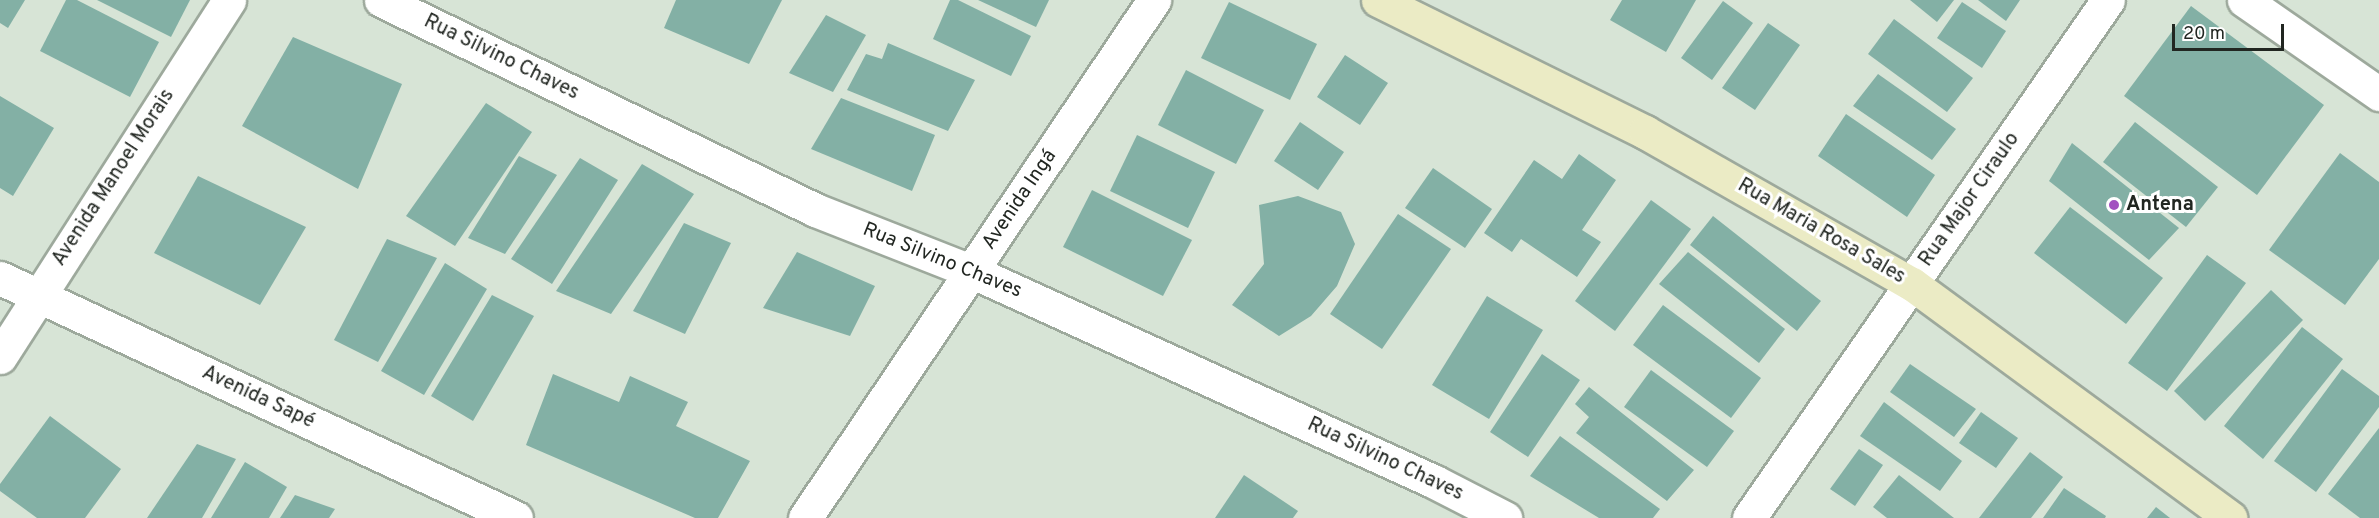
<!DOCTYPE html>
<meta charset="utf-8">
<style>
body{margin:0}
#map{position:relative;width:2379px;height:518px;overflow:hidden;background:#d7e4d6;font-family:Overpass,sans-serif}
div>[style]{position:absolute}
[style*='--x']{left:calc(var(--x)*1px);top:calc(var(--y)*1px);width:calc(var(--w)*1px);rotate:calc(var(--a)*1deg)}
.building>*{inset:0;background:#83b0a5}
.roads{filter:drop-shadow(2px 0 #9da99c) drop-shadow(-2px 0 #9da99c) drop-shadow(0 2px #9da99c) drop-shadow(0 -2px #9da99c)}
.street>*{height:33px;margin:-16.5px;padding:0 16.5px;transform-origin:16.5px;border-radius:16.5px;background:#fff}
.secondary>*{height:33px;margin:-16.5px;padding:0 16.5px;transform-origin:16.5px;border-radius:16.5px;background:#ebebc5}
.dots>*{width:16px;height:16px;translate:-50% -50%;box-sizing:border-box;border:3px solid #fff;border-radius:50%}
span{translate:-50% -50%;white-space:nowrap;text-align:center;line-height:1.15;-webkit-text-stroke:6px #fff;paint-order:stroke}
.street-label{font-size:20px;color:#212621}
.poi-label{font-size:20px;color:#212621;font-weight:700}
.left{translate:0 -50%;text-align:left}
.scale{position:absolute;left:2172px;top:24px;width:112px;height:27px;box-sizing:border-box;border:3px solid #212621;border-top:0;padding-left:8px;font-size:18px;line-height:21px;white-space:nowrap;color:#212621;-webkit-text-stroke:4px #fff;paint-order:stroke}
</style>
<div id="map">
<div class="building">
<div style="clip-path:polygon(0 0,25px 0,8px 28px,0 23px)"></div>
<div style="clip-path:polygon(66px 0,77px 0,159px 42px,130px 97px,40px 51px)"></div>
<div style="clip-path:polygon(97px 0,190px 0,171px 37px)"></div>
<div style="clip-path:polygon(676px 0,782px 0,749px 64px,664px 28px)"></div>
<div style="clip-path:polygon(950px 0,958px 0,1031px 36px,1011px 76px,933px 39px)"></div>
<div style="clip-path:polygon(978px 0,1049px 0,1036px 27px)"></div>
<div style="clip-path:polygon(1622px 0,1696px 0,1666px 52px,1610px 20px)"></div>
<div style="clip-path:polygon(1910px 0,1954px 0,1937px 22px)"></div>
<div style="clip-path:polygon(1978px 0,2020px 0,2006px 21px)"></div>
<div style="clip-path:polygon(1723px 1px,1753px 23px,1712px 80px,1681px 58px)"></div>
<div style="clip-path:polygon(1229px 2px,1317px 44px,1290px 100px,1201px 58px)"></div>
<div style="clip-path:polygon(1962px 2px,2006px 31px,1982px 68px,1937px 38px)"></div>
<div style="clip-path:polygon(2191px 6px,2324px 105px,2257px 195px,2124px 96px)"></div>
<div style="clip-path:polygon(826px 15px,866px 35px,833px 92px,789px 73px)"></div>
<div style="clip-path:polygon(1894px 19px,1973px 78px,1947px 112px,1868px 54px)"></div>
<div style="clip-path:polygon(1768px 23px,1800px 45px,1755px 110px,1722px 88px)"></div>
<div style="clip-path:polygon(293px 37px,402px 84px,358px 189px,242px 126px)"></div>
<div style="clip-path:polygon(888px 43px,975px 80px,948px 131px,847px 90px,866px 54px,882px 59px)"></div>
<div style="clip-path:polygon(1345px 55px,1388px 83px,1360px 125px,1317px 97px)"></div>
<div style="clip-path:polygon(1186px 70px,1264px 110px,1236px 164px,1158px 125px)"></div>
<div style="clip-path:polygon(1878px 74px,1956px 129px,1932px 160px,1853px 106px)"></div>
<div style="clip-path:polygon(0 96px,54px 128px,13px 196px,0 188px)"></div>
<div style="clip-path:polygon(841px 98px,935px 135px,912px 191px,811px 149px)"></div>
<div style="clip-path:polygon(486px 103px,532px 132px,455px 246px,406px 216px)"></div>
<div style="clip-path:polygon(1846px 114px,1935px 175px,1907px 217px,1818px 156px)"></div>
<div style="clip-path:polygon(1300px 122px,1344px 152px,1318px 190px,1274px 161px)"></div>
<div style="clip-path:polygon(2135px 122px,2218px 187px,2186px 227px,2103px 162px)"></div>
<div style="clip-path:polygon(1137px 135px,1215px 172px,1188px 228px,1110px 191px)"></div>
<div style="clip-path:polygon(2072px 143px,2179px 228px,2149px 260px,2049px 181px)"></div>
<div style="clip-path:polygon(2340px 153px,2379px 182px,2379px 259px,2345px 305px,2269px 250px)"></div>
<div style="clip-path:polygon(1579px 154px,1616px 180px,1582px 230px,1601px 242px,1577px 277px,1521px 239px,1512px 252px,1484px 233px,1534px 160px,1562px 179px)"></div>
<div style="clip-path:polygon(519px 156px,557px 175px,505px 254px,468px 238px)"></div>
<div style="clip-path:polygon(580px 158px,618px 180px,552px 284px,511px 259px)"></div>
<div style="clip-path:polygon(642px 164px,694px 194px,611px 314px,556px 291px)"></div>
<div style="clip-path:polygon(1433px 168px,1492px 209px,1465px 248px,1405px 208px)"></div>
<div style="clip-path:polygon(198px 176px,306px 227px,260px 305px,154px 253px)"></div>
<div style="clip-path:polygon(1092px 190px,1192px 240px,1163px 296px,1063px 247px)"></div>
<div style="clip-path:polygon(1298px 196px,1341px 212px,1355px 244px,1337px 286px,1311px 316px,1279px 336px,1232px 305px,1264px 264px,1259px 205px)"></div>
<div style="clip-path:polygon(1651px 200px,1691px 229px,1615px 331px,1575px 301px)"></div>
<div style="clip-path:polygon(2070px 207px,2163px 278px,2126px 324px,2034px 253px)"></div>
<div style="clip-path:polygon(1398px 214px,1451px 249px,1382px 349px,1330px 314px)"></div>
<div style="clip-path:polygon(1713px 216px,1821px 301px,1797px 331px,1690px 245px)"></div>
<div style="clip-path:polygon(684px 223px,731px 243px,685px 334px,633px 311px)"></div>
<div style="clip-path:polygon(387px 239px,437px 258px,378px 362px,334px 340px)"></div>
<div style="clip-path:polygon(797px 252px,875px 286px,850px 336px,763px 308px)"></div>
<div style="clip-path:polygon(1688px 252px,1785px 329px,1759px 363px,1659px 284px)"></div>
<div style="clip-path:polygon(2207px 255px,2246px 283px,2167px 391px,2128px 363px)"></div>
<div style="clip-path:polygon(445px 263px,487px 289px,424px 395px,381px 371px)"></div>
<div style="clip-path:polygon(2271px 290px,2303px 320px,2205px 421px,2174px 391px)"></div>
<div style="clip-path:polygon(492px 295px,534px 316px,473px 421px,431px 396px)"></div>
<div style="clip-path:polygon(1487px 296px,1543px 330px,1489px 419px,1432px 385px)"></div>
<div style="clip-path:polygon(1663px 305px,1761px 378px,1731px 418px,1633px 345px)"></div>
<div style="clip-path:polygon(2302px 327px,2343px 359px,2263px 459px,2224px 426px)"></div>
<div style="clip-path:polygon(1542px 354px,1580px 380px,1528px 457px,1490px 432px)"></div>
<div style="clip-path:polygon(1910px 364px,1976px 409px,1954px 437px,1890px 392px)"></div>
<div style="clip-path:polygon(2342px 369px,2379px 396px,2379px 407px,2316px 492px,2274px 461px)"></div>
<div style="clip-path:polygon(1651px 370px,1734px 431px,1707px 467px,1624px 407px)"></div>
<div style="clip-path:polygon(553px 374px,619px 402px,630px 376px,688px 402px,676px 426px,750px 461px,718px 518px,695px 518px,526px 445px)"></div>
<div style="clip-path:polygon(1589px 387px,1694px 470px,1667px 501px,1576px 433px,1589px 417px,1575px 404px)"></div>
<div style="clip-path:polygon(1884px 402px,1962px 461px,1940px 491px,1860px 436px)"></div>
<div style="clip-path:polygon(1981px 412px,2018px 438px,1996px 468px,1959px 443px)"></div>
<div style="clip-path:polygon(50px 416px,121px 469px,85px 518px,37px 518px,0 491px,0 484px)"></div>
<div style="clip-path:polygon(2379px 428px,2379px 518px,2360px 518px,2328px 494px)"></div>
<div style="clip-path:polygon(1560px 436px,1660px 509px,1653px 518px,1599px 518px,1530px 476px)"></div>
<div style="clip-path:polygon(197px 444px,236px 459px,202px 518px,147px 518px)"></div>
<div style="clip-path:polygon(1859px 449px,1883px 465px,1855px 506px,1830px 489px)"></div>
<div style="clip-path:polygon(2030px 452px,2063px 477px,2031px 518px,1979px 518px)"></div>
<div style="clip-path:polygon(245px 462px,287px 487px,269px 518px,211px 518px)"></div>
<div style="clip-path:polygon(1244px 475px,1298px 511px,1293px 518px,1215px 518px)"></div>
<div style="clip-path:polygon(1899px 475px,1954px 518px,1887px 518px,1873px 507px)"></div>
<div style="clip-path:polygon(2064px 488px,2106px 516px,2105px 518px,2043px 518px)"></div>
<div style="clip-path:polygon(295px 495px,335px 509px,329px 518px,280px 518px)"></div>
<div style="clip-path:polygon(2156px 507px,2170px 518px,2147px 518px)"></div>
</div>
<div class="roads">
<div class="street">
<div style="--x:381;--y:0;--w:482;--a:25.8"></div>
<div style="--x:815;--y:210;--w:170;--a:21.4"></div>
<div style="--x:973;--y:272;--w:507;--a:24.44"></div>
<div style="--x:1435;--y:482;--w:79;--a:27.2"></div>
<div style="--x:2244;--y:0;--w:165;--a:34.8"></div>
<div style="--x:0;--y:278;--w:569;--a:24.94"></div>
<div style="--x:0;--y:357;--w:424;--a:-57.3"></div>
<div style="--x:805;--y:518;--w:625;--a:-56.03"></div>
<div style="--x:1749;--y:518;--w:630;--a:-55.28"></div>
</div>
<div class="secondary">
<div style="--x:1378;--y:0;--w:298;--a:26.3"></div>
<div style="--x:1645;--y:132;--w:307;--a:29.7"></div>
<div style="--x:1912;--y:284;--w:395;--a:36.3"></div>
</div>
</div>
<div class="dots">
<div style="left:2114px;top:205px;background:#a250c0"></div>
</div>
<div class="street-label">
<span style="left:501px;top:58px;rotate:26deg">Rua Silvino Chaves</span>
<span style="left:114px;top:178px;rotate:-57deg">Avenida Manoel Morais</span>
<span style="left:1020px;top:200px;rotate:-56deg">Avenida Ingá</span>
<span style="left:1970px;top:200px;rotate:-55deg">Rua Major Ciraulo</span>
<span style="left:1821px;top:232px;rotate:30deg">Rua Maria Rosa Sales</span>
<span style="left:942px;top:261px;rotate:22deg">Rua Silvino Chaves</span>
<span style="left:258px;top:398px;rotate:25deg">Avenida Sapé</span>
<span style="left:1385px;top:460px;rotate:25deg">Rua Silvino Chaves</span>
</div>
<div class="poi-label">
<span class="left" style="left:2126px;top:205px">Antena</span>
</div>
<div class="scale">20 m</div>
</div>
